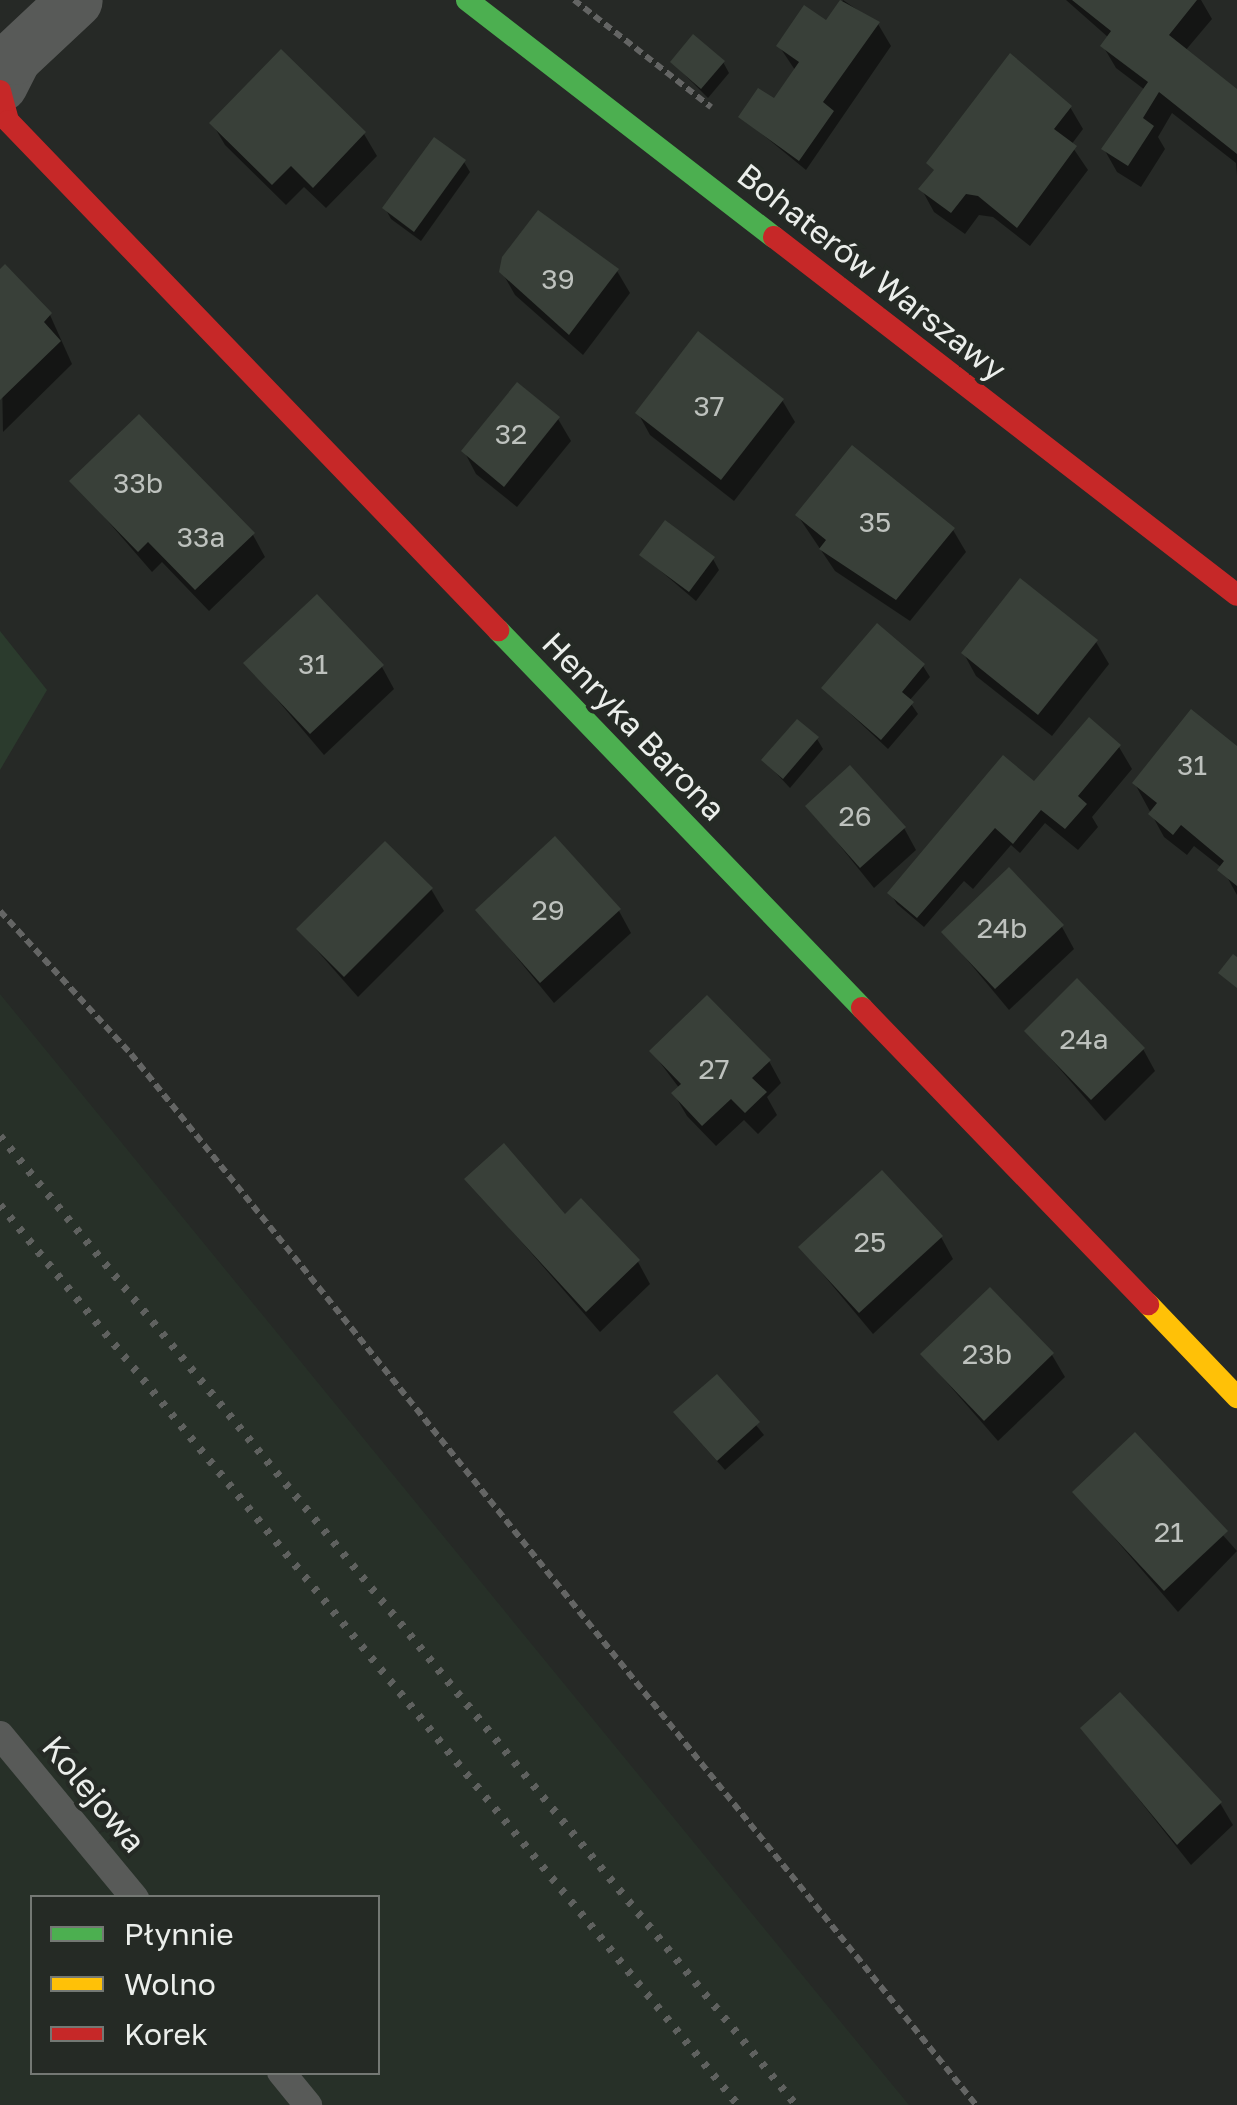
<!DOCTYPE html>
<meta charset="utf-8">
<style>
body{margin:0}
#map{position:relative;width:1237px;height:2105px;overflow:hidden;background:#262926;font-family:"Golos Text",sans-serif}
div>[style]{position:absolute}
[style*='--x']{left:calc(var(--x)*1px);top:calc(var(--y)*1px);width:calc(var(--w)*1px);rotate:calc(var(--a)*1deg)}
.built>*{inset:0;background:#273028}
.green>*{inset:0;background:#2b3b2d}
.shadow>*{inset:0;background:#0007}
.building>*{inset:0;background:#394039}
.path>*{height:6px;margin-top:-3px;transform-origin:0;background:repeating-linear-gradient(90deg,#646564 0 8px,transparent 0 13px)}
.lane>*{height:28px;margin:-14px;padding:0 14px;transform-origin:14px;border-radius:14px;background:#585a58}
.street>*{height:55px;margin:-27.5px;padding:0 27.5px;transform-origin:27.5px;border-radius:27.5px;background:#585a58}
.fast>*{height:22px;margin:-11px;padding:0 11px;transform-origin:11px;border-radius:11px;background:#4caf50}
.slow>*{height:22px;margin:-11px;padding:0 11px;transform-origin:11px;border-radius:11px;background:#ffc107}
.jam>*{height:22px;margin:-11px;padding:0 11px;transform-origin:11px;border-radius:11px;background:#c62828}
.rail>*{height:8px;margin-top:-4px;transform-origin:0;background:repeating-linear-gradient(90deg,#5f615f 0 5px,transparent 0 15px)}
span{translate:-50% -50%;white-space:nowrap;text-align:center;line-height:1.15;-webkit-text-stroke:8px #252a25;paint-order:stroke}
.number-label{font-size:28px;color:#bec2be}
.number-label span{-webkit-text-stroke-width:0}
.street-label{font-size:32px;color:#ebeeeb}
.legend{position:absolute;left:30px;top:1895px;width:350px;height:180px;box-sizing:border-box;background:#252a25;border:2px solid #747874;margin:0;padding:12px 18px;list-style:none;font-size:30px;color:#ebeeeb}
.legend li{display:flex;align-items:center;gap:20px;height:50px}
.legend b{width:50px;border:2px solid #747874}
</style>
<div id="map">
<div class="built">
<div style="clip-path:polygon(evenodd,0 994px,826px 2004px,909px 2105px,0 2105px,0 994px,32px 1898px,378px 1898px,378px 2072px,32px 2072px,32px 1898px)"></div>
</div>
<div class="green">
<div style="clip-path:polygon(0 631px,47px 690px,0 770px)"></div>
</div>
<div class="shadow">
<div style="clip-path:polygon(843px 0,878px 24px,891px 46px,806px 170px,741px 117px,774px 102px,795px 70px,779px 46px,827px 24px)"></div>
<div style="clip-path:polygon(1066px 0,1201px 0,1212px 19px,1185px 51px,1237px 92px,1237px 176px,1236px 163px,1172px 113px,1158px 137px,1165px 149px,1141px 187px,1117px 172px,1104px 149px,1145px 90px,1116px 68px,1103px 46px,1109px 38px)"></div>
<div style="clip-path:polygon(282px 53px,364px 134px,377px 156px,326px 208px,304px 187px,286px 205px,225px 145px,212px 123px)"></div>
<div style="clip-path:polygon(723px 62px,729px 73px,708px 98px,673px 63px)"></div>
<div style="clip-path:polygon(1070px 107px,1083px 129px,1071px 145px,1088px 170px,1030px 246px,993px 217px,979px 215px,965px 234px,934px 212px,922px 190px)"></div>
<div style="clip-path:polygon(464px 162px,470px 172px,421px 241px,391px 219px,385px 208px)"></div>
<div style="clip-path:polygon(5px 268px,50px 315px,72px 364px,3px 432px,0 273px)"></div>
<div style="clip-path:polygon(617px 271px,630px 293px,583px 355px,515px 295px,502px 272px)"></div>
<div style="clip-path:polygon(782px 400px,795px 422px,734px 501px,650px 435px,638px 413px)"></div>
<div style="clip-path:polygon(558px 419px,571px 441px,517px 507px,476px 474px,464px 451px)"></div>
<div style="clip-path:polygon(73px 481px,253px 535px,265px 557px,209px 611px,162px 562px,152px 572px)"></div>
<div style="clip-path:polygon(798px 516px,953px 530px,966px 552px,910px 621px,835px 571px)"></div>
<div style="clip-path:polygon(642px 555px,713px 559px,719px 570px,696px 601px)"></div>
<div style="clip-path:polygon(1096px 642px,1109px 664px,1052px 736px,976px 676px,964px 654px)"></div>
<div style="clip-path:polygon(247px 664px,382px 667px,394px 689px,324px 755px)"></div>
<div style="clip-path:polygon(923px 666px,930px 677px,909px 701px,918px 714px,888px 749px,824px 689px)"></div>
<div style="clip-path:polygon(817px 739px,823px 749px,790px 788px,764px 760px)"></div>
<div style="clip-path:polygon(1119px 747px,1132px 769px,1092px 817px,1098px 827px,1078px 850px,1045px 823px,1020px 853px,1011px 845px,973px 889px,964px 881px,924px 927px,897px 904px,890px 893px,1035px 784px)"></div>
<div style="clip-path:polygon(1237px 749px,1237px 895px,1222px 868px,1194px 846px,1187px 855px,1164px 837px,1135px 784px)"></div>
<div style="clip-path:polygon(808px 806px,904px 828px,916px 850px,874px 888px)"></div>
<div style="clip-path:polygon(431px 889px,444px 911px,358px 997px,299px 930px)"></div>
<div style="clip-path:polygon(478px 910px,619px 911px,631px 933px,554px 1003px)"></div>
<div style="clip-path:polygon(1062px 927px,1074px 949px,1009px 1010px,944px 932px)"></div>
<div style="clip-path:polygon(1027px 1031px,1143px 1049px,1155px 1071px,1105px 1121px)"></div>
<div style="clip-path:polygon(652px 1052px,769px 1061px,781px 1083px,767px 1097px,777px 1115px,758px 1134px,744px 1120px,716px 1146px,687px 1116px,674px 1094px,680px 1089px)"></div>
<div style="clip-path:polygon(467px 1179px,565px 1218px,638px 1262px,650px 1284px,600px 1332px)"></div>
<div style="clip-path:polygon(941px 1237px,953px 1259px,873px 1334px,801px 1248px)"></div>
<div style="clip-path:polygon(923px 1355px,1052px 1355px,1065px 1377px,998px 1441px)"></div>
<div style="clip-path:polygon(717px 1377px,764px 1435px,725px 1470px,683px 1423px)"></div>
<div style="clip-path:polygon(1135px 1436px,1237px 1551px,1178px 1612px,1075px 1492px)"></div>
<div style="clip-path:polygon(1083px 1729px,1220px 1803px,1233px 1825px,1191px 1865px)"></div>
</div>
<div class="building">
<div style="clip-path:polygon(840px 0,880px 22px,823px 102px,834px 111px,799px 161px,738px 117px,758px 88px,774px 98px,799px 62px,776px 46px,804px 5px,826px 20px)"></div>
<div style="clip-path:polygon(1072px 0,1197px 0,1169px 35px,1237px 89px,1237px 154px,1159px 92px,1143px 118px,1154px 126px,1128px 166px,1101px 149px,1148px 82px,1100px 46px,1111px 31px)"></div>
<div style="clip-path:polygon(693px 34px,725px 61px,701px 89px,670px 62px)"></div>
<div style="clip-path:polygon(281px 49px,366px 132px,313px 188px,291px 166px,272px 185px,209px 123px)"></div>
<div style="clip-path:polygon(1010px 53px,1072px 106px,1054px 129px,1077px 146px,1017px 228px,978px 196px,966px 194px,951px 213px,918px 189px,934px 170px,926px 163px)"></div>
<div style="clip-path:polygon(434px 137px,466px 160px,414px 232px,382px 208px)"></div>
<div style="clip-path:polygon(538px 210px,619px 269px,569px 335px,499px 272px,502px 257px)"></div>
<div style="clip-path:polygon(5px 264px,52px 313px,44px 322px,61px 341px,0 400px,0 269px)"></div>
<div style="clip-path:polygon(698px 331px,784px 399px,721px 480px,635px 413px)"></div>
<div style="clip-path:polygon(517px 382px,560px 417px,504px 487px,461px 451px)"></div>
<div style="clip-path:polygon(139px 414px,255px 533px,195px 590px,148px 542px,138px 552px,69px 481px)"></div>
<div style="clip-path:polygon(852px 445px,955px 528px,896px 600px,819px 549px,826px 540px,795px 515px)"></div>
<div style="clip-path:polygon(665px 520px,715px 557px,689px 592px,639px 555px)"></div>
<div style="clip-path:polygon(1020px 578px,1098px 640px,1038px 715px,961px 653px)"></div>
<div style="clip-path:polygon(317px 594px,384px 665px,310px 734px,243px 663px)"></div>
<div style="clip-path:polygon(877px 623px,925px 664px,902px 692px,914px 702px,881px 740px,821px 688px)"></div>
<div style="clip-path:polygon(1191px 709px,1237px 746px,1237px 886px,1217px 870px,1224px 861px,1181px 825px,1173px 835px,1148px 814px,1157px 803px,1132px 783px)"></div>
<div style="clip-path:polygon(1089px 717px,1121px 745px,1078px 796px,1087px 804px,1065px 829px,1041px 810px,1013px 844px,995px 828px,917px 918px,887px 893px,1003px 755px,1034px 781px)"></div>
<div style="clip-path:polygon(797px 719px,819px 737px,783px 779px,761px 760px)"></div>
<div style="clip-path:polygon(850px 765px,906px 827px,860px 868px,805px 806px)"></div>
<div style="clip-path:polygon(555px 836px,621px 909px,540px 983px,475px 910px)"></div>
<div style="clip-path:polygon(385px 841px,433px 888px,344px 977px,296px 929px)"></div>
<div style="clip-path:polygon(1009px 867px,1064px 925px,995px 989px,941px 932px)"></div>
<div style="clip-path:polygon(1233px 954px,1237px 957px,1237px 988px,1218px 973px)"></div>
<div style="clip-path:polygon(1077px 978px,1145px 1048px,1091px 1100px,1024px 1031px)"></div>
<div style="clip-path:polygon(707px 995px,771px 1060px,752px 1078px,767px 1092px,745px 1113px,731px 1099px,702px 1126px,671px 1093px,681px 1084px,649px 1051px)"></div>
<div style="clip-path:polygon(504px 1143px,565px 1214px,581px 1198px,640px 1260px,586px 1312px,464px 1179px)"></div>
<div style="clip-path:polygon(882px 1170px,943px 1236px,859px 1313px,798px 1247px)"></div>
<div style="clip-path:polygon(990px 1287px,1054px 1353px,984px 1421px,920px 1354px)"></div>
<div style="clip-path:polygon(717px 1374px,760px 1422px,717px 1461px,673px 1412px)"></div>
<div style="clip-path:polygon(1135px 1432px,1228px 1531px,1164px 1591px,1072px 1492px)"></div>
<div style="clip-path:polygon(1120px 1692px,1222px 1802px,1177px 1845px,1080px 1728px)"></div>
</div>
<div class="path">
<div style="--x:574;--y:0;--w:174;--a:38"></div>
<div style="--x:0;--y:911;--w:194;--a:47.5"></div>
<div style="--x:131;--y:1054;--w:1349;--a:51.2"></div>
</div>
<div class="lane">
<div style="--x:0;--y:1735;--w:212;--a:50.4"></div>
<div style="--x:281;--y:2072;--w:43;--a:50.7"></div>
</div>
<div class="street">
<div style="--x:0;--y:84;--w:30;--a:-63"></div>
<div style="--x:14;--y:57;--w:83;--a:-43.1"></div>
</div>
<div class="fast">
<div style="--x:467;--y:0;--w:388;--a:37.7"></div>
<div style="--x:498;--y:630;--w:525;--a:46.08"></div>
</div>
<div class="slow">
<div style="--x:1148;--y:1304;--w:129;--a:46.3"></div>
</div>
<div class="jam">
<div style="--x:0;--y:91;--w:31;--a:75"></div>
<div style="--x:8;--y:121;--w:707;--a:46.09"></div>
<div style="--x:774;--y:237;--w:585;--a:37.71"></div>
<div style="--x:862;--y:1008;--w:412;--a:46"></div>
</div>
<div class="rail">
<div style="--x:0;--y:1136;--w:1254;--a:50.6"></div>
<div style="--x:0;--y:1205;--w:1164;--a:50.65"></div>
</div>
<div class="number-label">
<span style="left:558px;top:279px">39</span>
<span style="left:709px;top:406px">37</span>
<span style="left:511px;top:434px">32</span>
<span style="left:138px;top:483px">33b</span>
<span style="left:875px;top:522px">35</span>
<span style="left:201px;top:537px">33a</span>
<span style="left:313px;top:664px">31</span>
<span style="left:1192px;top:765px">31</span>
<span style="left:855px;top:816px">26</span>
<span style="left:548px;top:910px">29</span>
<span style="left:1002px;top:928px">24b</span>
<span style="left:1084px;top:1039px">24a</span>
<span style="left:714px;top:1069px">27</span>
<span style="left:870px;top:1242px">25</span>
<span style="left:987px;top:1354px">23b</span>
<span style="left:1169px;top:1532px">21</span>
</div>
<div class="street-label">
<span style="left:872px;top:272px;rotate:38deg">Bohaterów Warszawy</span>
<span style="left:634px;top:726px;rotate:46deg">Henryka Barona</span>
<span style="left:94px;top:1794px;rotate:50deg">Kolejowa</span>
</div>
<ul class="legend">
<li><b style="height:12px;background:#4caf50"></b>Płynnie</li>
<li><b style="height:12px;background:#ffc107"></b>Wolno</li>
<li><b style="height:12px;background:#c62828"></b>Korek</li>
</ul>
</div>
